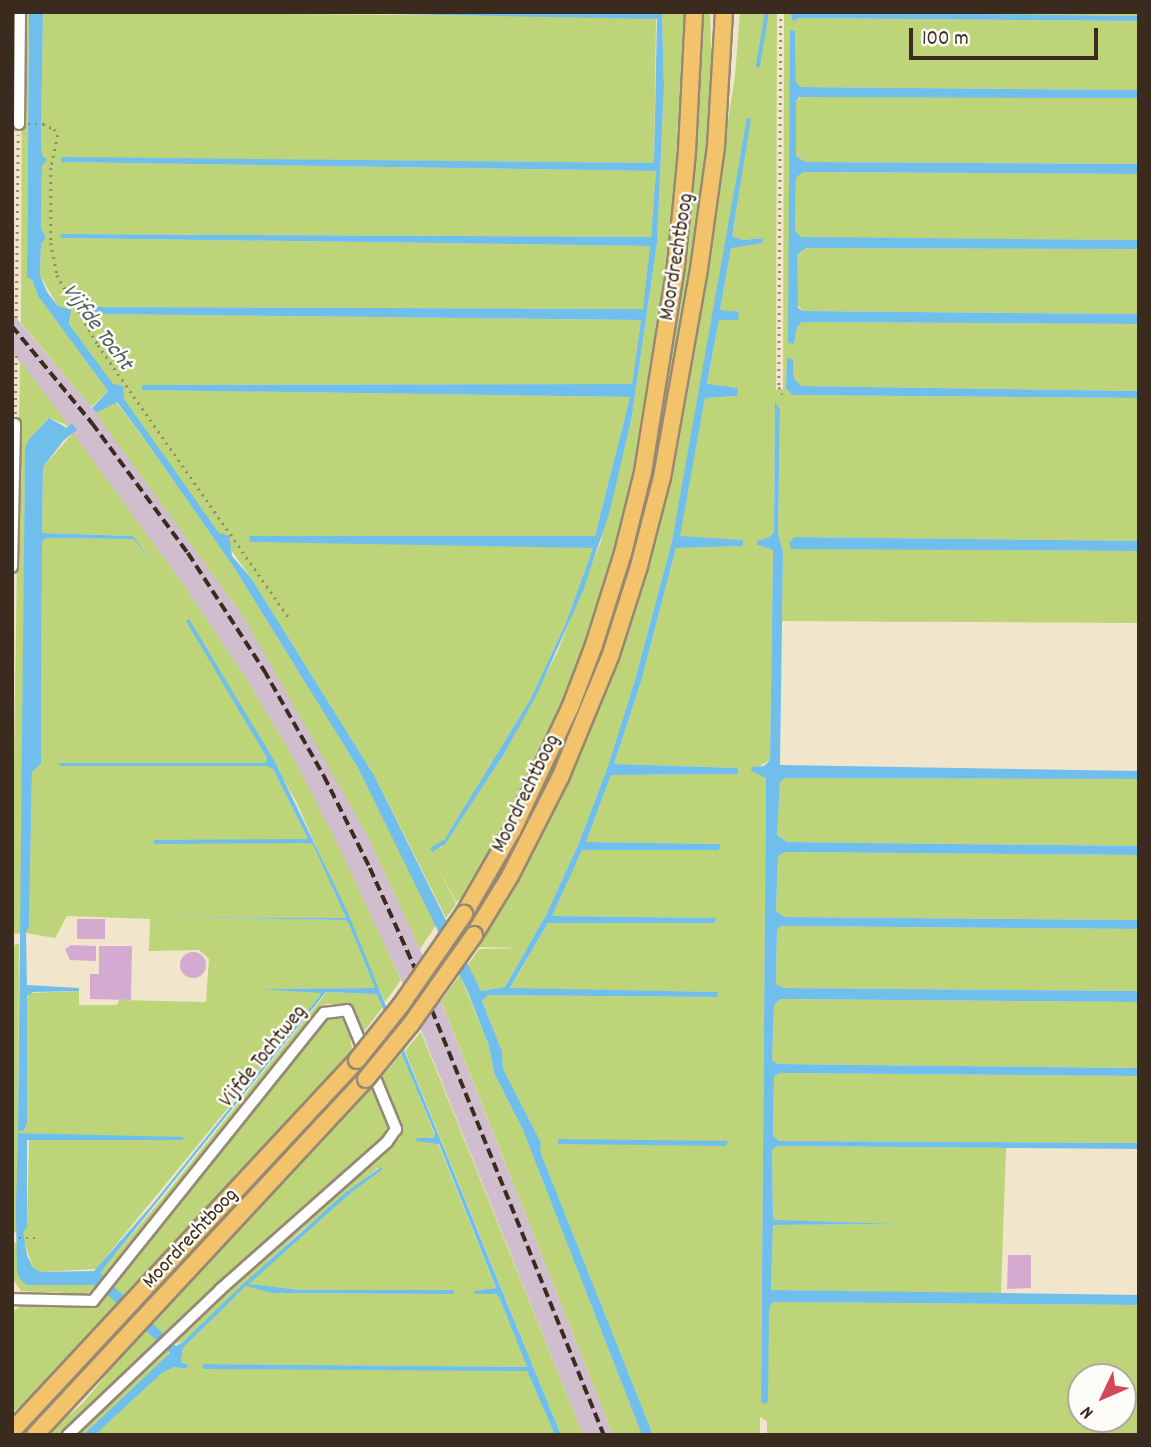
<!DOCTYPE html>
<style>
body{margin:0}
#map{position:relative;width:1151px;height:1447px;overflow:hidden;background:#f1e6cc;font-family:Dekko,sans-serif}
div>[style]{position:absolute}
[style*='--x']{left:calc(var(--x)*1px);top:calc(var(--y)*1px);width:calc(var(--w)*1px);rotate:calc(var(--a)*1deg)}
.industrial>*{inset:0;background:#d0bdce}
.green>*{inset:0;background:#bdd479}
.water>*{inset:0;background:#70beeb}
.stream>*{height:3.5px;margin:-1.75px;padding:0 1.75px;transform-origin:1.75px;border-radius:1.75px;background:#70beeb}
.building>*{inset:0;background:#d5aad1}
.round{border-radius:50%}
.path>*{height:2.5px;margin-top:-1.25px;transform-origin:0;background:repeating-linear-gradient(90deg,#968875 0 2px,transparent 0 7px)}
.roads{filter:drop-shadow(2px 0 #968875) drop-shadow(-2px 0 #968875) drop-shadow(0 2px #968875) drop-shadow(0 -2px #968875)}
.street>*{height:10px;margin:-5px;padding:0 5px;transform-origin:5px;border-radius:5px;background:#fff}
.primary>*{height:16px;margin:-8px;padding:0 8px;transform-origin:8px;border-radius:8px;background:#f2c36a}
.rail>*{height:3.5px;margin-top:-1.75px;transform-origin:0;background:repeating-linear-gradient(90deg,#3b2a1e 0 10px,transparent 0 15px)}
.bridges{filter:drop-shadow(2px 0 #968875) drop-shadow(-2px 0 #968875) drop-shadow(0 2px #968875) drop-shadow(0 -2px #968875)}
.primary-bridge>*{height:16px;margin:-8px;padding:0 8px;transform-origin:8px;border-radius:8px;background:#f2c36a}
span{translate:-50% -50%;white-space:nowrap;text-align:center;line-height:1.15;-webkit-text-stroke:5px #fdfcf7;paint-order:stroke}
.street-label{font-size:21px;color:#3b2a1e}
.water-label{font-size:23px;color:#4e5e66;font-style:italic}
.frame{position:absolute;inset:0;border:14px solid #3b2a1e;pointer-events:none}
.north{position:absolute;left:1067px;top:1363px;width:70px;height:70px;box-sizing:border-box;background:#fdfcf7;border:2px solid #afa8a0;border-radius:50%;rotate:226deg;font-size:19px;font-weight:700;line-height:28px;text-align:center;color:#3b2a1e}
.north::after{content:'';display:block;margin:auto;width:24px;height:32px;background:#d1495b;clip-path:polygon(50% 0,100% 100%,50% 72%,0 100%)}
.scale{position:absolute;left:909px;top:28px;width:189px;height:32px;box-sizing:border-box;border:4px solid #3b2a1e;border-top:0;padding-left:9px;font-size:21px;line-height:24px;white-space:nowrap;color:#3b2a1e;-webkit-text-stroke:5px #fdfcf7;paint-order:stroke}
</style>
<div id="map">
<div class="industrial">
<div style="clip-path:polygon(12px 313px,96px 413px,243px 616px,320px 748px,367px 835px,420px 949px,613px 1435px,583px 1435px,400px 977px,294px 759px,249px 683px,183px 584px,12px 352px)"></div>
</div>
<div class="green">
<div style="clip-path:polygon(22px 12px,29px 12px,27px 276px,32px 280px,38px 296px,108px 391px,91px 407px,21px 323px)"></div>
<div style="clip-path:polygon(43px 12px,656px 17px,654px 163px,62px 158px,62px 162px,656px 171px,651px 237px,60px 234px,62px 238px,650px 246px,644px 309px,90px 307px,90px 314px,641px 320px,632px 384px,142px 385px,143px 390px,630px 397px,595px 536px,249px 536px,593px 548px,565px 625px,530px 700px,444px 840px,438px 845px,441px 848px,504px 754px,557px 653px,600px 544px,632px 416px,657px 243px,664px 87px,662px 12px,688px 12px,684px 99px,668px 274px,647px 409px,615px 555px,579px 665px,545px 748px,468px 894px,456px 902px,437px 865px,456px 904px,446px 918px,375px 777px,251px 578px,69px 324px,71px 316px,58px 306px,40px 275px,41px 244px,46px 238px,41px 228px,42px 166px,46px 161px,42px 155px,41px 141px)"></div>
<div style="clip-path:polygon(702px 12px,710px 12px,713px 115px,704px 187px,655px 475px,629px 580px,562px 759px,502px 874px,469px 929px,466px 923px,527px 817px,583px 695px,605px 636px,640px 516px,668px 376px,679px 303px,692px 183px)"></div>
<div style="clip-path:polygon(evenodd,740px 12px,777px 12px,776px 390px,783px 389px,784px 12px,790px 12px,793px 22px,797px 18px,1139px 21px,1139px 90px,799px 87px,796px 82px,795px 32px,794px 344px,797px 327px,802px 322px,1139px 324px,1139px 391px,802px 386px,794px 379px,793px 360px,787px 359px,786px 388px,792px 395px,1139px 398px,1139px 541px,794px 537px,791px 548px,1139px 551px,1139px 623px,782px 621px,783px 552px,778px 534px,780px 409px,775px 403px,774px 532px,769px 537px,758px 541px,757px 545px,773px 550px,770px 760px,751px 771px,766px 777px,761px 1402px,769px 1307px,773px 1302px,1139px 1305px,1139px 1435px,767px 1435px,767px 1421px,760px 1417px,760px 1435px,653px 1435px,540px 1151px,540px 1143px,503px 1069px,502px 1051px,482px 1001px,487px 995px,717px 997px,718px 992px,510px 989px,548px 923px,715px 923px,716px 918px,552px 916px,581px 850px,720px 844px,586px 842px,611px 775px,738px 774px,738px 768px,614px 764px,641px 682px,676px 548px,742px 546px,742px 540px,679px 537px,705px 398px,737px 396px,737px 388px,707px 385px,719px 320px,738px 320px,720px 310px,731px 247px,763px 238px,742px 240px,732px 236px,750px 119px,672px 541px,635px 680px,607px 769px,578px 845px,547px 913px,505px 987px,481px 991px,467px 966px,479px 949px,522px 948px,479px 947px,486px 929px,573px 768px,604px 694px,641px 588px,662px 510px,683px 406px,735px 76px,740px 12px,1081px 1377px,1123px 1377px,1123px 1419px,1081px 1419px,1081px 1377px)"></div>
<div style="clip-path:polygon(797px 12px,1139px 12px,1139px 16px,799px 13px)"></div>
<div style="clip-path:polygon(802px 95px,1139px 98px,1139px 164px,806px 162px,796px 156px,796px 102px)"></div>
<div style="clip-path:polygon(803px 172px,1139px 174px,1139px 240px,801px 238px,795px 231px,796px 178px)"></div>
<div style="clip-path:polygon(806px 248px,1139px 249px,1139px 314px,804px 311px,795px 303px,797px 255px)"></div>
<div style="clip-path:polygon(20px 360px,69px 426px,49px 418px,29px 439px,25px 448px,21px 933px,15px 934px,12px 929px,12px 892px)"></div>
<div style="clip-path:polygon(111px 402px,116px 402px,146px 441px,235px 569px,358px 768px,436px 925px,420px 949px,367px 835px,243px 616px,96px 414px)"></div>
<div style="clip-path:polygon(73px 433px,183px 584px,249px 683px,294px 759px,336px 841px,401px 980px,385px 1002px,296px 801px,189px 620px,267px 758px,265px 763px,59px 764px,266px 766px,273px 769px,308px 839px,279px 841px,155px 840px,154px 843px,309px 843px,313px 845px,346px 918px,159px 917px,344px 920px,348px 922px,375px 988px,257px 989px,323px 992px,96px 1269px,41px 1272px,33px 1268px,21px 1232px,27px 1227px,29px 1138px,184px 1139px,18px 1133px,17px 1233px,12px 1232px,13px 945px,19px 944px,18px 1130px,24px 1130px,27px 1123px,27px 999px,29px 993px,79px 991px,79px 1005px,117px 1005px,119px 1000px,206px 1002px,209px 959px,199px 950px,149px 951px,150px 919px,67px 916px,55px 938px,26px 933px,29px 927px,32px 772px,41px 764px,42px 541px,46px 538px,133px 539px,151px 564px,133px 536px,42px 533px,43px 467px)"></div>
<div style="clip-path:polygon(786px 778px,1139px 779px,1139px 846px,787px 842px,777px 835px,780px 781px)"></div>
<div style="clip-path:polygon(785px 852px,1139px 855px,1139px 920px,784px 917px,776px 912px,778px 856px)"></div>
<div style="clip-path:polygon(781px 926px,1139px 929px,1139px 991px,784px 988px,776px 984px,777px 930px)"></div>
<div style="clip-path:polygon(460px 975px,489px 1046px,494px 1073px,522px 1128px,642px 1435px,613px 1435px,441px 1001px)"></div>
<div style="clip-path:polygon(327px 992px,378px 994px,383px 1007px,362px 1034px,349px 1004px,325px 1004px,113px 1270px,103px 1278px,100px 1273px,102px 1270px,166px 1194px)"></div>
<div style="clip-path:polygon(780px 999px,1139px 1002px,1139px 1068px,777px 1064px,772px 1060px,774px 1006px)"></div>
<div style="clip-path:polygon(345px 1018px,355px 1041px,354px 1044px,350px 1038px,352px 1049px,344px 1064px,41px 1388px,12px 1413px,13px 1311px,21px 1306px,88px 1307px,96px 1304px,323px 1020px)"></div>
<div style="clip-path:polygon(421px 1032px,583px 1435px,561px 1435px,405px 1051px)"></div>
<div style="clip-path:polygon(402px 1053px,496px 1289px,475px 1291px,475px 1294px,497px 1294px,499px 1297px,527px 1367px,204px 1364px,203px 1368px,527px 1371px,555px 1435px,95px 1435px,162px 1373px,175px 1367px,186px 1369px,181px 1362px,183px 1348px,247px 1285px,272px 1293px,454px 1294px,300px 1290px,248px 1284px,352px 1192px,382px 1170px,378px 1168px,300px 1232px,183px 1342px,174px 1344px,178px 1334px,259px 1261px,400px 1138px,400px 1125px,381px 1078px)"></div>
<div style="clip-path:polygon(360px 1067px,362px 1072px,304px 1138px,26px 1435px,18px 1435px)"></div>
<div style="clip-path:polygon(781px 1073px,1139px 1076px,1139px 1143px,779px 1141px,773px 1136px,774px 1076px)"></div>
<div style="clip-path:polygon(374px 1087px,389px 1122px,383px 1135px,155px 1344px,61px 1435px,46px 1435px,83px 1403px,133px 1342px,363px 1094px)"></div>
<div style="clip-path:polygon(777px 1146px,1006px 1148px,1001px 1294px,771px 1290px,773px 1225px,902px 1224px,775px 1221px,773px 1218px,772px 1149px)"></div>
<div style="clip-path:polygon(18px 1242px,26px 1285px,97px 1285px,87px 1294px,21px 1291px,12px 1278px,12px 1244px)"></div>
<div style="clip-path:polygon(168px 1350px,169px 1355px,83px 1435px,75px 1435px,158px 1355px)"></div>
</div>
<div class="water">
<div style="clip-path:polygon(29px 12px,43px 12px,41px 141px,42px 155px,47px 160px,42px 166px,41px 228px,46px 238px,41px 244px,40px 275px,47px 292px,58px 306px,71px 310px,69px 324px,113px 384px,123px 386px,124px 399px,219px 533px,229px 536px,232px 556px,251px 578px,375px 777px,481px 991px,505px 987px,547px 913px,578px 845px,607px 769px,635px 680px,672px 541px,747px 118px,751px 119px,732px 236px,742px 240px,763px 238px,763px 243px,731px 248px,720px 310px,739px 312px,738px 320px,719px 320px,707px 384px,738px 388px,737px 396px,705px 398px,680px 536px,743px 540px,743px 546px,676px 548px,641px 682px,614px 764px,738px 768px,738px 774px,611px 775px,586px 842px,720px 844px,719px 850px,582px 850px,552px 916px,716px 918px,715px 923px,548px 923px,510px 988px,718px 992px,717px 997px,488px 995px,482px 1001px,502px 1051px,503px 1069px,541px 1143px,540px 1151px,653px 1435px,642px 1435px,522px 1128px,494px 1073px,489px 1046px,467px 990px,358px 768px,235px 569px,146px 441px,117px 402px,96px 413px,92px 408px,108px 391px,38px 296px,32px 280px,27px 277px)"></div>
<div style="clip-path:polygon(282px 12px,662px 12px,664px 87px,657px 243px,632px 416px,610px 511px,583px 591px,537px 694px,504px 754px,445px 844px,432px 852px,430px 848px,444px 840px,530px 700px,565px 625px,593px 548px,250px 542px,249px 536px,595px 536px,630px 397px,142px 390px,142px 385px,632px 384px,641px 320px,89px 314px,89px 307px,643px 309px,650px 246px,61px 238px,60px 234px,651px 237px,656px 171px,61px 162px,62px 157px,654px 163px,657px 19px)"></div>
<div style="clip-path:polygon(790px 12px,1139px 16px,1139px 21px,798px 18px,793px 22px)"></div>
<div style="clip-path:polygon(790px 30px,795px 31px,796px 82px,800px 87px,1139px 90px,1139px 98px,799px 97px,796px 102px,796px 156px,806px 162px,1139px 164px,1139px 174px,803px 172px,796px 178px,795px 231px,801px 237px,1139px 240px,1139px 249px,806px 248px,797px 255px,798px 308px,804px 311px,1139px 314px,1139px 324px,802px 322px,797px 327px,794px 344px,788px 343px)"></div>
<div style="clip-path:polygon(787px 358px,793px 359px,794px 379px,802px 386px,1139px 391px,1139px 398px,792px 395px,786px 388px)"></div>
<div style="clip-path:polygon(775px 402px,780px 409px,778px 534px,783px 552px,780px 765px,1139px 771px,1139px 779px,786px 778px,780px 782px,777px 835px,787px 842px,1139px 846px,1139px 855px,785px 852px,778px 856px,776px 911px,784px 917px,1139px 920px,1139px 929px,781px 926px,777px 930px,776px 984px,784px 988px,1139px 991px,1139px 1002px,780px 999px,774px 1006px,772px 1060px,778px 1064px,1139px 1068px,1139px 1076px,781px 1073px,774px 1076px,773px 1136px,779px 1141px,1139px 1143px,1139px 1149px,777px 1146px,772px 1150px,773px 1218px,775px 1220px,902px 1224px,773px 1225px,771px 1290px,1139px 1295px,1139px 1305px,773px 1302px,769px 1308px,768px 1402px,764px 1404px,761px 1402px,766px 778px,751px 771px,752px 767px,764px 766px,770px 760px,773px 550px,757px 545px,757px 541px,769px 537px,774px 532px)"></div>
<div style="clip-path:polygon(49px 418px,67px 428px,72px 423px,77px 430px,64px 440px,43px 467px,42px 533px,133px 536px,152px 564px,133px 539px,46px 538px,42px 542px,41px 764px,32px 772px,29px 927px,26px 933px,27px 985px,79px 988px,79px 991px,33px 992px,27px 996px,27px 1123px,24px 1130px,18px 1131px,25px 448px,29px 439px)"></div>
<div style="clip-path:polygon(794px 537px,1139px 541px,1139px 551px,791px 549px,789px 543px)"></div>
<div style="clip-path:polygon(189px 619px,275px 762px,348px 913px,561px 1435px,555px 1435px,527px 1371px,203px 1369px,203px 1364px,527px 1367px,499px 1297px,496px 1294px,475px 1294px,474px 1291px,496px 1288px,439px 1144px,416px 1141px,417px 1138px,434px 1138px,435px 1134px,377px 994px,326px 992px,100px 1273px,176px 1346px,183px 1342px,243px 1284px,345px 1193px,381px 1167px,382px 1170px,352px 1192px,249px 1284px,300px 1290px,454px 1290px,454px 1294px,272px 1293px,246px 1286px,183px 1348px,181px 1362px,188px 1365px,186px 1369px,175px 1367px,162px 1373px,95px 1435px,83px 1435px,170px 1353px,97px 1285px,26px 1285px,20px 1279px,17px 1272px,16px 1211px,18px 1133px,183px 1137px,183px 1140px,27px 1140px,27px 1227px,23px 1233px,27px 1255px,33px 1268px,41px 1272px,94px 1271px,151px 1206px,322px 993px,257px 989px,375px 988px,348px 922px,344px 920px,159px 917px,346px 918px,313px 845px,309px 843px,154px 844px,154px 840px,308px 839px,273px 769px,266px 766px,60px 766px,59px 763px,265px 763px,267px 758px,186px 621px)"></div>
<div style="clip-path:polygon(558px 1139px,728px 1141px,726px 1146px,558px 1144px)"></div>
</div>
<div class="stream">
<div style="--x:758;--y:66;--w:55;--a:-80.5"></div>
</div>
<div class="building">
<div style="clip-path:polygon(77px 919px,105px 919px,105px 939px,77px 939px)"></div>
<div style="clip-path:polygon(71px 945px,96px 946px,96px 961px,70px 960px,65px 949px)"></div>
<div style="clip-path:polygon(99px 946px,132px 946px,131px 1000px,90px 999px,90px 974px,99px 974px)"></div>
<div class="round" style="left:180px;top:952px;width:26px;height:26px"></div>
<div style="clip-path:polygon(1008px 1255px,1031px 1255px,1031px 1288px,1007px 1289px)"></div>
</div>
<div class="path">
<div style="--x:781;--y:12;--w:375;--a:90.3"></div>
<div style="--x:779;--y:387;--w:8;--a:67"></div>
<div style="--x:28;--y:124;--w:15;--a:0"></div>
<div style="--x:43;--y:124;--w:12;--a:24"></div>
<div style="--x:54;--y:129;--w:7;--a:56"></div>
<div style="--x:58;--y:135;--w:34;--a:102"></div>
<div style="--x:51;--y:168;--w:75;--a:90"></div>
<div style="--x:51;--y:243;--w:33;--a:79"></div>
<div style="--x:57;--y:275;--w:81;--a:59.6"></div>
<div style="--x:98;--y:345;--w:335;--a:55"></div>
<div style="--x:16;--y:318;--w:183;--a:-89.4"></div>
<div style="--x:15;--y:414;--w:59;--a:-89"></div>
<div style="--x:12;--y:1238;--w:23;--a:0"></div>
</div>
<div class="roads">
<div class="street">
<div style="--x:19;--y:124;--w:112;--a:-89.5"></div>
<div style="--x:12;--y:567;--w:143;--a:-88.8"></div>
<div style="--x:12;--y:1299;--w:81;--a:1.4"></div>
<div style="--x:93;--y:1301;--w:369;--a:-51.3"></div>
<div style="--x:324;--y:1013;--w:23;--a:-7"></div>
<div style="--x:347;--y:1010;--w:129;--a:67.6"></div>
<div style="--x:396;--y:1129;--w:16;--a:125"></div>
<div style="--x:387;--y:1142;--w:223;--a:138.5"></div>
<div style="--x:220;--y:1290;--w:210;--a:136.4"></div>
</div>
<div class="primary">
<div style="--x:464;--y:914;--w:96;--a:-60"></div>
<div style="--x:512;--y:831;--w:136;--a:-64.8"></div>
<div style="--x:570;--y:708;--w:67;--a:-69.1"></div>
<div style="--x:594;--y:645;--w:96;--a:-72.5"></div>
<div style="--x:623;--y:553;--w:83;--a:-76.1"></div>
<div style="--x:643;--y:472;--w:209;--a:-80.9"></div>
<div style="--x:676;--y:266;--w:116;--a:-84.5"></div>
<div style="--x:687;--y:151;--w:139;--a:-87.1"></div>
<div style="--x:474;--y:935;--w:69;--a:-58.6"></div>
<div style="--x:510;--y:876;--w:110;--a:-63"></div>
<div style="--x:560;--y:778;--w:134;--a:-67.6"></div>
<div style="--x:611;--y:654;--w:92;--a:-72.3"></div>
<div style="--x:639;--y:566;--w:92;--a:-75.5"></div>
<div style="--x:662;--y:477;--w:211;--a:-79.9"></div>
<div style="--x:699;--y:269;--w:123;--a:-82.1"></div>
<div style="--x:716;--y:147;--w:135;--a:-86.6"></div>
<div style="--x:12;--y:1431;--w:507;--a:-47.08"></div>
<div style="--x:35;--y:1435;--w:486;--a:-47.1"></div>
</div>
</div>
<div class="rail">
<div style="--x:12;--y:326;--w:126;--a:50.5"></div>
<div style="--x:92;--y:423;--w:162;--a:53.6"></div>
<div style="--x:188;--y:553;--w:140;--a:57"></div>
<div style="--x:264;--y:670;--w:122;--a:60.5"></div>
<div style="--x:324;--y:776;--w:103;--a:63.4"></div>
<div style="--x:370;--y:868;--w:110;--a:65.8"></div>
<div style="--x:415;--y:968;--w:504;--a:67.97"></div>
</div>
<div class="bridges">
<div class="primary-bridge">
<div style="--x:357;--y:1060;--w:70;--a:-51.3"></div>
<div style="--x:401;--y:1005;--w:111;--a:-55.3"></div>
<div style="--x:366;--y:1079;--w:71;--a:-50.7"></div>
<div style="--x:411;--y:1024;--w:109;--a:-54.7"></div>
</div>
</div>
<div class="street-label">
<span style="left:678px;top:257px;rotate:-81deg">Moordrechtboog</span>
<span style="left:527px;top:794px;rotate:-64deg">Moordrechtboog</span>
<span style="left:264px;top:1057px;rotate:-51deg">Vijfde Tochtweg</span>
<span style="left:191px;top:1239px;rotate:-47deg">Moordrechtboog</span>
</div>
<div class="water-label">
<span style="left:96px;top:328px;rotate:53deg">Vijfde Tocht</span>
</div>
<div class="frame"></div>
<div class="north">N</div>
<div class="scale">100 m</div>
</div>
